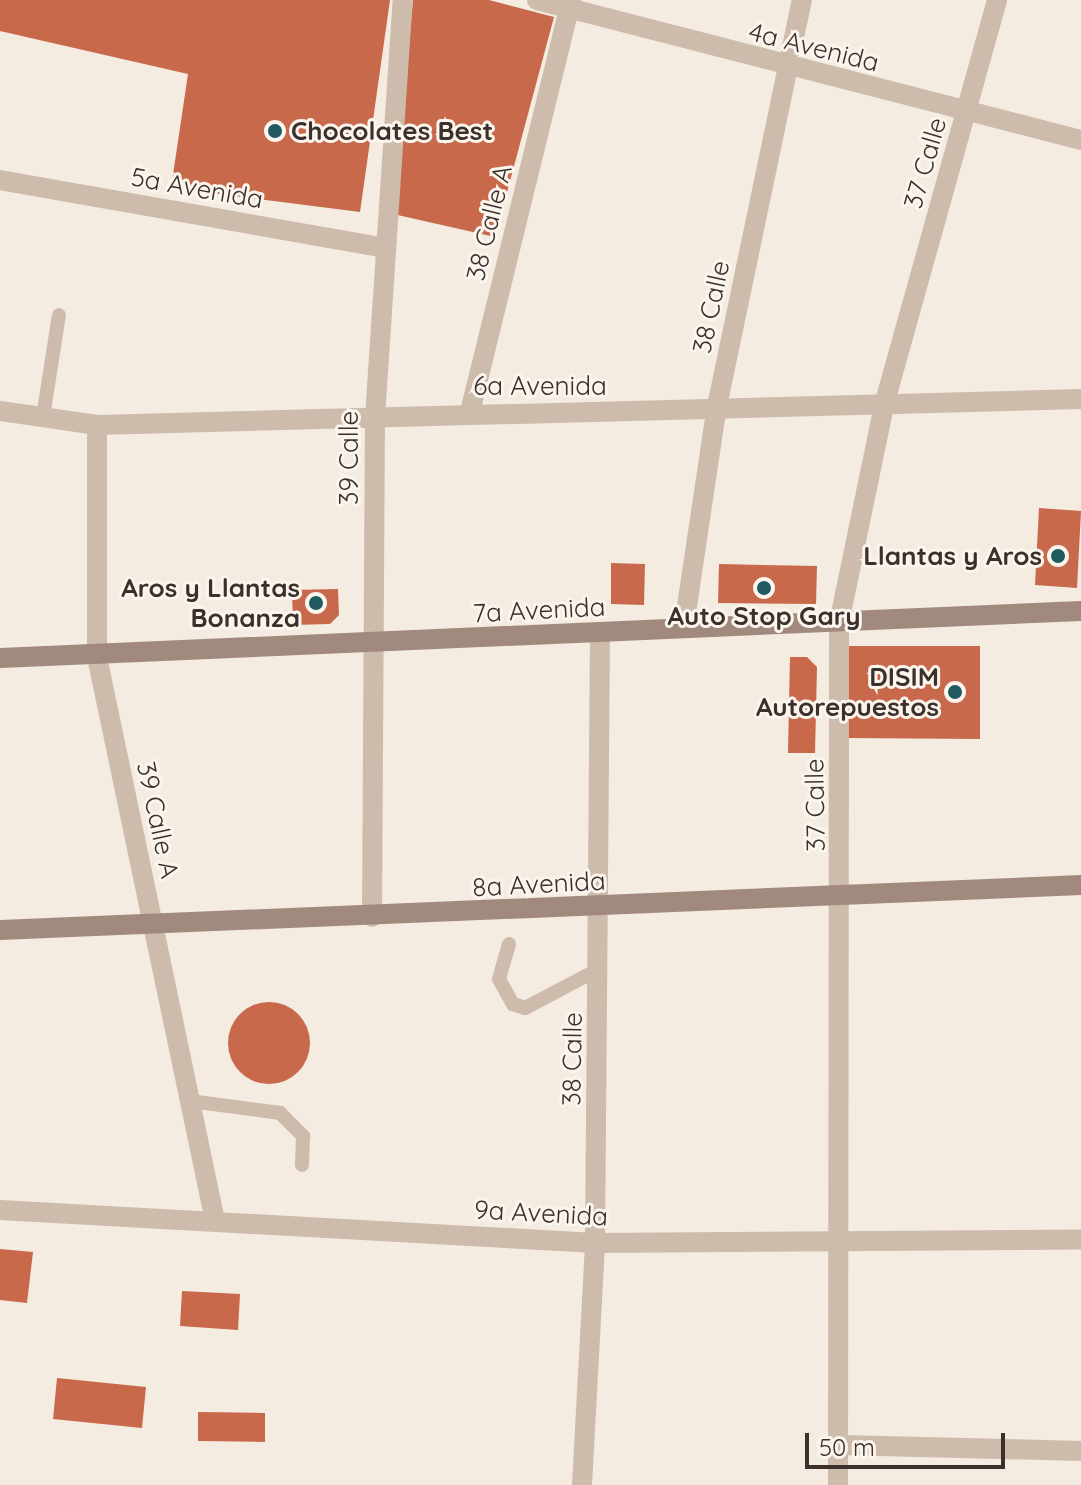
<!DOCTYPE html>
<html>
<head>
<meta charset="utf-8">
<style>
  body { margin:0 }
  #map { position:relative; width:1081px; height:1485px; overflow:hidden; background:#f4ebe1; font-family:Quicksand,sans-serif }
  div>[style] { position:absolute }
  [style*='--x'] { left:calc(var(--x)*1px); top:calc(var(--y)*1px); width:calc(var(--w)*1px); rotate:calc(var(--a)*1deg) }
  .building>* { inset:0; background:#c8694b }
  .round { border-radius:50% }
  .service>* { height:14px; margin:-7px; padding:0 7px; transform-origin:7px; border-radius:7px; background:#cdbbac }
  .minor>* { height:20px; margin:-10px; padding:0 10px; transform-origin:10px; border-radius:10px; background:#cdbbac }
  .tertiary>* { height:20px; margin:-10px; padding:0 10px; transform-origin:10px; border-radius:10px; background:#cdbbac }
  .secondary>* { height:20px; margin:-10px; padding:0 10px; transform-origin:10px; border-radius:10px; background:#a18a7d }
  .dots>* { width:22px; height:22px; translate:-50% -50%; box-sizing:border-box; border:4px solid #fbf5ee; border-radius:50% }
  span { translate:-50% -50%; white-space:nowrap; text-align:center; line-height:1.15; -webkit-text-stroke:6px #fbf5ee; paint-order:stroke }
  .street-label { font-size:26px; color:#3b302b }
  .poi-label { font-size:26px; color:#3b302b; font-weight:700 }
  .left { translate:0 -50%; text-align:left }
  .right { translate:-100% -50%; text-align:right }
  .scale { position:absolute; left:805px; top:1433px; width:200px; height:36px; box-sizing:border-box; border:4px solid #3b302b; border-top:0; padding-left:10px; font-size:24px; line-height:28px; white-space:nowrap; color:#3b302b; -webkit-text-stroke:6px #fbf5ee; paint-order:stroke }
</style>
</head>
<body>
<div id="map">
  <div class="building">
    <i style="clip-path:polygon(0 0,390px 0,360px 212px,171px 188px,188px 74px,0 31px)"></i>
    <i style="clip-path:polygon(413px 0,489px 0,554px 17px,495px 237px,393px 214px)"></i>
    <i style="clip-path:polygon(1039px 508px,1081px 511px,1077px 588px,1035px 585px)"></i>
    <i style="clip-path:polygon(611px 563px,645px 564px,644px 605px,611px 604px)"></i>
    <i style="clip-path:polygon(719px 564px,817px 566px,816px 604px,718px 603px)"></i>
    <i style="clip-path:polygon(338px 589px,339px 615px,330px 624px,293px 625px,292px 590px)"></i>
    <i style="clip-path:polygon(846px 646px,980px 646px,980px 739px,846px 738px)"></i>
    <i style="clip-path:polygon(790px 657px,807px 657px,817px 667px,815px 753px,788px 753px)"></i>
    <i class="round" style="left:228px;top:1002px;width:82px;height:82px"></i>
    <i style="clip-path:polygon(0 1249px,33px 1252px,27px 1303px,0 1300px)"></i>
    <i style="clip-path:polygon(182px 1291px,240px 1294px,238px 1330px,180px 1326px)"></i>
    <i style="clip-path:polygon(57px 1378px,146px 1387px,142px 1428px,53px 1419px)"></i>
    <i style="clip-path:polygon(198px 1412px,265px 1413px,265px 1442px,198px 1441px)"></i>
  </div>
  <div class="service">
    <i style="--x:43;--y:417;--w:103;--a:-81.1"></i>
    <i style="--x:509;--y:944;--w:36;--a:106"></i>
    <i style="--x:499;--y:979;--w:29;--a:61"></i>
    <i style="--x:513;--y:1004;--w:13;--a:18"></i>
    <i style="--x:525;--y:1008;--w:84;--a:-27.8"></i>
    <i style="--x:190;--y:1101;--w:91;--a:7.6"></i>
    <i style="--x:280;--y:1113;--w:33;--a:45"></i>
    <i style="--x:303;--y:1136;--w:29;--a:92"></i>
  </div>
  <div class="minor">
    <i style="--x:537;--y:0;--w:562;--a:14.43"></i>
    <i style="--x:0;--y:180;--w:390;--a:10"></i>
    <i style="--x:0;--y:411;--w:98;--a:8.2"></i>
    <i style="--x:97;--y:425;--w:984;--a:-1.51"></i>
    <i style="--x:470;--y:412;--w:424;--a:-76.2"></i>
    <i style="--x:97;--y:425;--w:232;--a:90"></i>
    <i style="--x:97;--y:657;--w:576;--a:78.18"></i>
    <i style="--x:684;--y:626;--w:217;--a:-81.5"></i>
    <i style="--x:716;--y:411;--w:420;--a:-78.2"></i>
    <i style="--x:372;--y:917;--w:500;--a:-89.66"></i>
    <i style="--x:375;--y:417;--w:418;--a:-86.2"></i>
    <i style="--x:0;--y:1210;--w:596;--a:3.17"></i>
    <i style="--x:595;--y:1243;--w:486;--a:-0.4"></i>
    <i style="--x:839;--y:1445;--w:242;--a:1.4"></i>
    <i style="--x:582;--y:1485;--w:242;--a:-86.9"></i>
    <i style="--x:595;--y:1243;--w:609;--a:-89.53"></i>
  </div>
  <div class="tertiary">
    <i style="--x:838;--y:1485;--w:862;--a:-89.93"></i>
    <i style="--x:839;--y:623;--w:223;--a:-78.3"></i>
    <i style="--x:884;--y:405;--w:420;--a:-74.4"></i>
  </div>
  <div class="secondary">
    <i style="--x:0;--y:658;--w:1082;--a:-2.49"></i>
    <i style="--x:0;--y:930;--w:1082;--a:-2.38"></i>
  </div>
  <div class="dots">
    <i style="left:275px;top:131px;background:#1f5a5e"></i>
    <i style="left:1058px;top:556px;background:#1f5a5e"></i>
    <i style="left:764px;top:588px;background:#1f5a5e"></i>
    <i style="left:316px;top:603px;background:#1f5a5e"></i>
    <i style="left:955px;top:692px;background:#1f5a5e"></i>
  </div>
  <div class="street-label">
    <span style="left:814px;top:47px;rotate:14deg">4a Avenida</span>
    <span style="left:925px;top:163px;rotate:-74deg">37 Calle</span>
    <span style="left:197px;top:188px;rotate:10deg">5a Avenida</span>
    <span style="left:489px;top:223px;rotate:-76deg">38 Calle A</span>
    <span style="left:711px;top:307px;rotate:-78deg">38 Calle</span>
    <span style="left:540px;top:386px">6a Avenida</span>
    <span style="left:349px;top:458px;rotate:-90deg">39 Calle</span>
    <span style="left:539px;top:610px;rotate:-3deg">7a Avenida</span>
    <span style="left:815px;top:805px;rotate:-91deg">37 Calle</span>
    <span style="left:158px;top:820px;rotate:78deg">39 Calle A</span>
    <span style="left:539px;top:884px;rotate:-3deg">8a Avenida</span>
    <span style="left:572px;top:1059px;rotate:-89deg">38 Calle</span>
    <span style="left:541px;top:1213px;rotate:3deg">9a Avenida</span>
  </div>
  <div class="poi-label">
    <span class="left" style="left:291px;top:131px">Chocolates Best</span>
    <span class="right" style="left:1042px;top:556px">Llantas y Aros</span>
    <span class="right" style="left:300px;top:603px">Aros y Llantas<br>Bonanza</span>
    <span style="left:764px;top:616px">Auto Stop Gary</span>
    <span class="right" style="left:939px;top:692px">DISIM<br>Autorepuestos</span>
  </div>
  <div class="scale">50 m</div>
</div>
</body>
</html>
